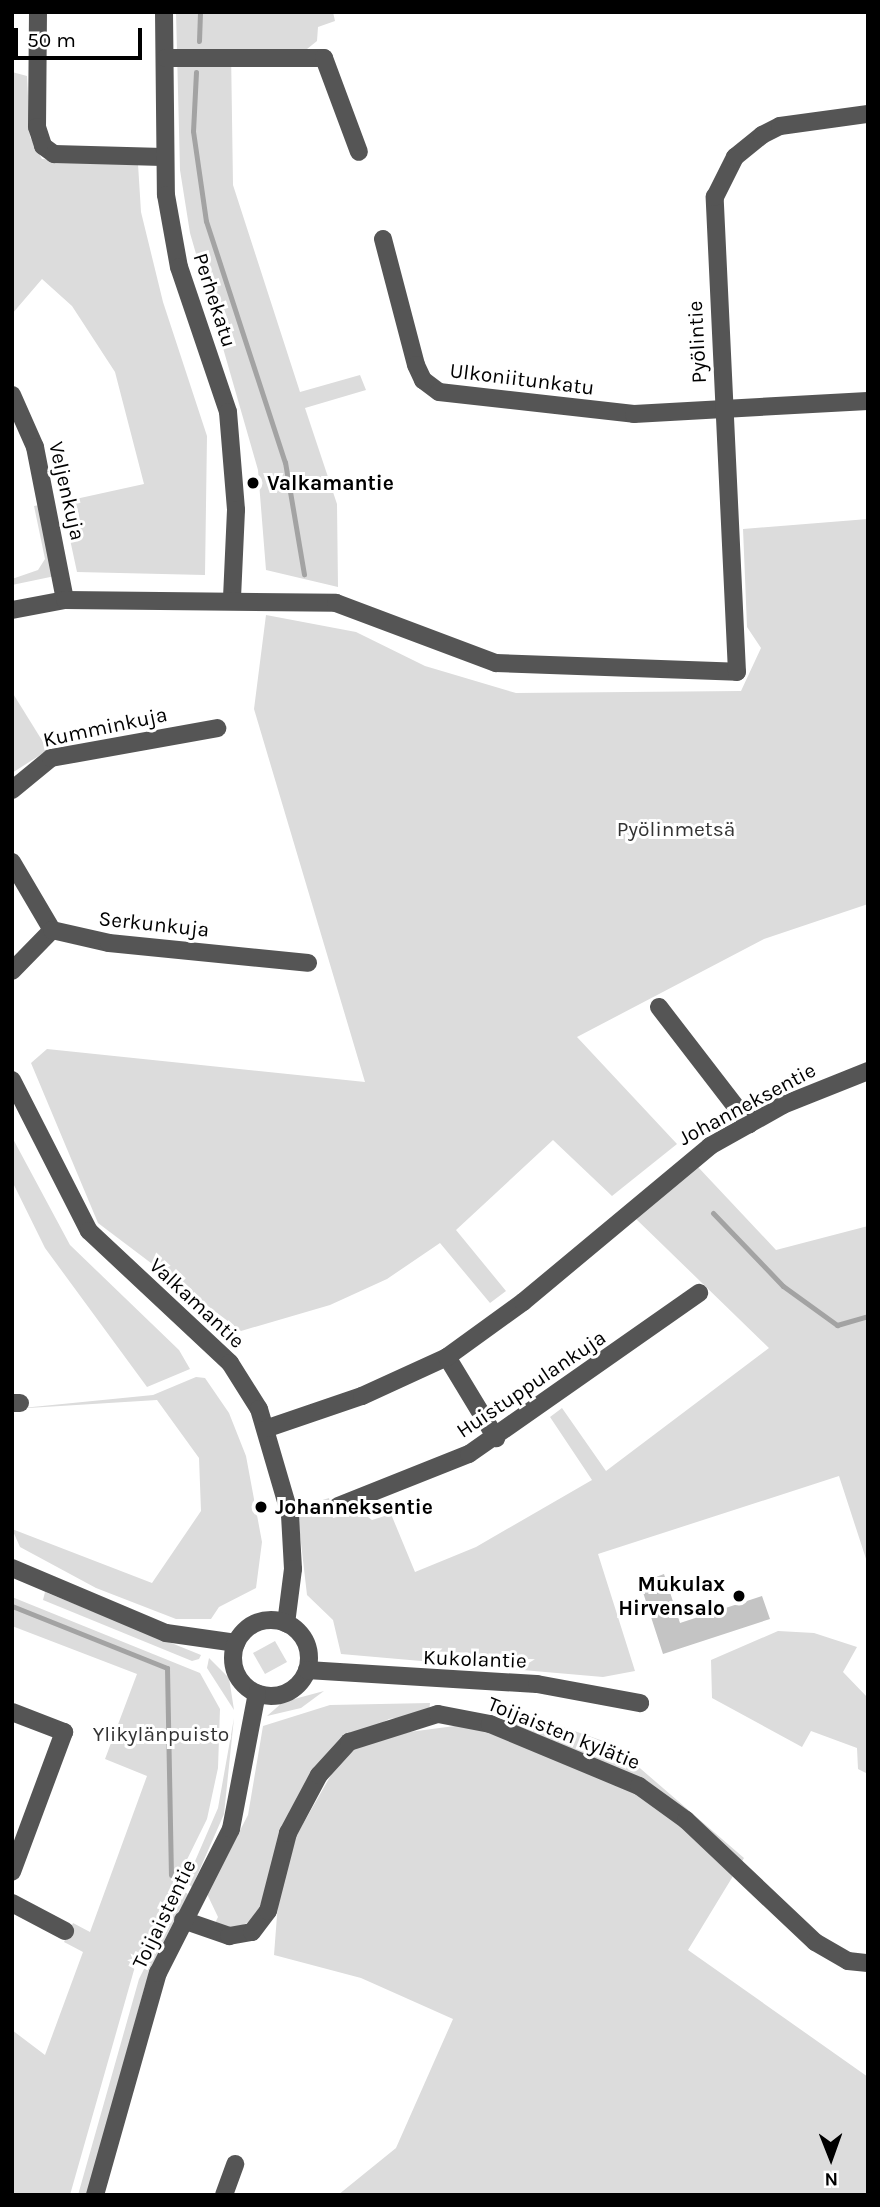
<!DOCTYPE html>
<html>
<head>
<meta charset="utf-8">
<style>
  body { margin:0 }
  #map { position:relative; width:880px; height:2207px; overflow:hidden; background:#fff; font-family:Karla,sans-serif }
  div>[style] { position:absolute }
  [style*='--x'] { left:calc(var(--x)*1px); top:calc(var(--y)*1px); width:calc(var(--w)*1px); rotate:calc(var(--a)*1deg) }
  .green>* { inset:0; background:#dcdcdc }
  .stream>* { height:5px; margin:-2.5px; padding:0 2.5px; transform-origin:2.5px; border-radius:2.5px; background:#a3a3a3 }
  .building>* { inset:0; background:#c4c4c4 }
  .minor>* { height:18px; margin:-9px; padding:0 9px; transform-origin:9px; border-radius:9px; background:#555 }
  .minor>.ring { margin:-9px; padding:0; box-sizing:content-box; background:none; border:18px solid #555; border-radius:50% }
  .dots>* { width:19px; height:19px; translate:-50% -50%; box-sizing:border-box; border:4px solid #fff; border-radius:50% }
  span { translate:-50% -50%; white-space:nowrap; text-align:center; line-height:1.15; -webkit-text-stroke:6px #fff; paint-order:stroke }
  .street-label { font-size:21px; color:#000 }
  .poi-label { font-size:21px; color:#000; font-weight:700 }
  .left { translate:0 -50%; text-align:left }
  .right { translate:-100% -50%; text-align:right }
  .park-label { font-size:21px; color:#333 }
  .frame { position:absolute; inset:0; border:14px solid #000; pointer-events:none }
  .north { position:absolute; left:796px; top:2123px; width:70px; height:70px; -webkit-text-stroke:5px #fff; paint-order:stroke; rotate:179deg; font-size:19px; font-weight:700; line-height:28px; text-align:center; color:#000 }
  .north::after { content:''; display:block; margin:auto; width:24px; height:32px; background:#000; clip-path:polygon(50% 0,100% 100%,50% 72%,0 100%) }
  .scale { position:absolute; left:14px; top:28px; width:128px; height:32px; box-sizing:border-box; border:4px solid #000; border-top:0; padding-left:9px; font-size:21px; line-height:24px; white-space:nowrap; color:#000; -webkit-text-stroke:5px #fff; paint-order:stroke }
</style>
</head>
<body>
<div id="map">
  <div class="green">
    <i style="clip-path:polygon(176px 12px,333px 12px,335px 21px,318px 27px,317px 41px,307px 49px,231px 50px,233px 185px,300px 392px,360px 375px,366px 390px,305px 408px,337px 504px,338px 587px,266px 570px,258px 470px,190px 233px,180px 170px)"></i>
    <i style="clip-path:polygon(12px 72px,27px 76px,30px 137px,42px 159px,138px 164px,141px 212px,163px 302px,207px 436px,205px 575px,77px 572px,62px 502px,144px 484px,115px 372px,72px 306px,42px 279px,12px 314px)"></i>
    <i style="clip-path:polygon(40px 505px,55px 576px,12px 585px,12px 579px,38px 570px,45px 559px,34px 506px)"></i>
    <i style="clip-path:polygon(868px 519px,868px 904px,764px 939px,577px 1037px,677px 1144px,612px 1196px,553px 1140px,456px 1230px,506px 1291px,490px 1303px,440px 1243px,387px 1279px,330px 1305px,241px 1331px,98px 1223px,31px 1063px,47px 1049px,365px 1082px,254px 709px,266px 615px,356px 632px,425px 666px,516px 693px,741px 691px,761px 648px,747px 627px,743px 529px)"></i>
    <i style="clip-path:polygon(12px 692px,48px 750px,12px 773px)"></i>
    <i style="clip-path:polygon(12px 1137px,70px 1245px,179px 1350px,190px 1369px,147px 1387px,45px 1248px,12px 1181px)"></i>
    <i style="clip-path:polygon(698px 1167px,776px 1250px,868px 1226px,868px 1565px,839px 1476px,598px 1554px,635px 1671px,603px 1677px,341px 1654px,333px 1620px,307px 1595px,297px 1508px,329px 1498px,333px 1518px,360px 1511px,372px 1520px,391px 1514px,415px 1572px,476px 1547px,592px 1480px,550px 1417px,562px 1408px,606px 1471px,769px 1348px,634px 1217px)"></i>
    <i style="clip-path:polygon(196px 1377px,205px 1378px,229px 1413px,246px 1456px,262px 1542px,256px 1588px,219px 1607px,211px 1619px,176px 1619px,96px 1588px,20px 1547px,12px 1529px,152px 1583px,201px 1511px,199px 1458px,157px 1400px,12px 1409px,153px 1395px)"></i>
    <i style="clip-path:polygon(45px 1592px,201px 1655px,199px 1659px,192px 1661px,43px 1600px)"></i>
    <i style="clip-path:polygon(12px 1597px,200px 1673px,220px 1709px,218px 1768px,207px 1819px,136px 1963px,70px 2195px,12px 2195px,12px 2030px,45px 2055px,83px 1952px,64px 1942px,73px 1923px,90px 1932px,147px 1776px,105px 1759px,137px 1674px,12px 1626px)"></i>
    <i style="clip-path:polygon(778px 1631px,814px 1633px,857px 1647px,843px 1672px,868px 1698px,868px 1774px,858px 1769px,857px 1748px,811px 1731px,802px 1747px,712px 1698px,711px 1660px)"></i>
    <i style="clip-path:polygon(275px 1641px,287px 1662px,265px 1674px,253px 1653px)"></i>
    <i style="clip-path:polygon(209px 1658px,229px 1678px,234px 1710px,207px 1668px)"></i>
    <i style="clip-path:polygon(324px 1691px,301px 1708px,267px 1716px,283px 1702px)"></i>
    <i style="clip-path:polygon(430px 1703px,429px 1713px,389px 1719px,335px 1748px,253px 1920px,237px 1928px,214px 1925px,218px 1917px,207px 1894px,248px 1815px,263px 1726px,330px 1705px)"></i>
    <i style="clip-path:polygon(531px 1716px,612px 1744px,744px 1858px,688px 1950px,868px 2077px,868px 2195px,338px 2195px,396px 2148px,453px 2019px,361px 1978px,274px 1955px,279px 1889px,295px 1838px,339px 1761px,371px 1737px)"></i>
    <i style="clip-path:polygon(234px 1718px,224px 1814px,192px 1887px,186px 1882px,218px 1808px)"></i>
    <i style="clip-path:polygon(183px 1891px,188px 1894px,145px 1986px,87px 2195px,78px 2195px,139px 1979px)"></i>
  </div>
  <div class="stream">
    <i style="--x:199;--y:41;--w:29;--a:-88"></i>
    <i style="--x:196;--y:72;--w:59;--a:92.9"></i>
    <i style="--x:193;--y:131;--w:91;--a:81.8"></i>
    <i style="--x:206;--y:221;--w:254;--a:71.9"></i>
    <i style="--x:285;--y:462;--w:114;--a:80.4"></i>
    <i style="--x:713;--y:1213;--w:101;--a:46.2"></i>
    <i style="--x:783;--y:1286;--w:67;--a:35.8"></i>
    <i style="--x:837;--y:1325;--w:32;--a:-16"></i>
    <i style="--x:12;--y:1606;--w:167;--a:21.8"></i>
    <i style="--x:167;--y:1668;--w:207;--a:88.9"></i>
  </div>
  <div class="building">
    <i style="clip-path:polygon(664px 1574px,680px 1623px,762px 1596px,770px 1619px,663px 1654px,640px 1583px)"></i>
  </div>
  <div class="minor">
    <i style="--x:38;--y:12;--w:115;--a:90.5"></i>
    <i style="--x:37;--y:127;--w:20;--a:72"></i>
    <i style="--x:43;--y:146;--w:14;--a:36"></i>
    <i style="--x:54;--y:154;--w:109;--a:1.6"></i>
    <i style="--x:164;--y:12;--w:183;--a:89.4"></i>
    <i style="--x:166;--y:195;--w:73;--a:79.8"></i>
    <i style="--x:179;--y:267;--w:153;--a:71.3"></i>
    <i style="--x:228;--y:412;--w:98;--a:85.3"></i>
    <i style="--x:236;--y:510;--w:89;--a:92.6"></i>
    <i style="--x:166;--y:58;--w:158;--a:0"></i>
    <i style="--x:324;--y:58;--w:100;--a:69.6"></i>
    <i style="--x:383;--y:239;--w:130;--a:75.3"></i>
    <i style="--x:416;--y:365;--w:17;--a:65"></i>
    <i style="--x:423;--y:380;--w:20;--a:37"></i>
    <i style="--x:439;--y:392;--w:196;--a:6.4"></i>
    <i style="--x:634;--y:414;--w:234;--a:-3.2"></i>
    <i style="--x:12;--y:395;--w:57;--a:66.1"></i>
    <i style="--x:35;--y:447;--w:156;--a:78.9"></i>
    <i style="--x:12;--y:610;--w:54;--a:-10.7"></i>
    <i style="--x:65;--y:600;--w:271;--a:0.6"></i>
    <i style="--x:336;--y:603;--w:171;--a:20.6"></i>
    <i style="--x:496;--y:663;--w:241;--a:2.1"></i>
    <i style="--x:737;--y:672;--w:476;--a:-92.7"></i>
    <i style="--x:715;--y:197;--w:45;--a:-63.4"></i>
    <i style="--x:735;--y:157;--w:35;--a:-39"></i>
    <i style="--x:762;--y:135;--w:20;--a:-27"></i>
    <i style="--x:780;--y:126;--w:89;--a:-7.8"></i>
    <i style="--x:12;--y:790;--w:50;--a:-39.4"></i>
    <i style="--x:51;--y:758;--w:169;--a:-10.2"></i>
    <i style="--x:12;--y:862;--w:79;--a:59.5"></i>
    <i style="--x:12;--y:971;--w:57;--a:-45.7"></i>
    <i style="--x:52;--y:930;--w:58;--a:12.8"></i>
    <i style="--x:109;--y:943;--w:200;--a:5.7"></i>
    <i style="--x:659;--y:1007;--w:148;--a:52.4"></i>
    <i style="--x:12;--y:1080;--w:169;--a:63"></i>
    <i style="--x:89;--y:1231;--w:193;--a:43.1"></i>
    <i style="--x:230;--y:1363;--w:54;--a:57.8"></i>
    <i style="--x:259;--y:1409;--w:110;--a:73.7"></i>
    <i style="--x:290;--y:1515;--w:54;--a:86.8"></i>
    <i style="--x:293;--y:1569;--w:55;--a:97.3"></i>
    <i style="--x:447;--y:1357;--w:95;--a:58.8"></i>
    <i style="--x:12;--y:1403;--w:8;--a:0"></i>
    <i style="--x:268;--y:1428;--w:99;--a:-18.8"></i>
    <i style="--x:362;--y:1396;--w:94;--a:-24.6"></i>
    <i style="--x:447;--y:1357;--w:94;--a:-35.9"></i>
    <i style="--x:523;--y:1302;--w:244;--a:-39.8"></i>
    <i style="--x:710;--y:1146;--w:84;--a:-29.3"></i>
    <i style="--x:783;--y:1105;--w:92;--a:-21.8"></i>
    <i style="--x:338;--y:1506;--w:141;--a:-21.7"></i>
    <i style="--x:469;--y:1454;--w:281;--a:-35"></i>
    <i style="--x:12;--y:1568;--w:167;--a:22.9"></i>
    <i style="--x:166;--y:1633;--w:71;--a:8.1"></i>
    <i class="ring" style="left:233px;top:1620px;width:58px;height:58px"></i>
    <i style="--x:307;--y:1670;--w:230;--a:3.5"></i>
    <i style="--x:537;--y:1684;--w:105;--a:10.5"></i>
    <i style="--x:12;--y:1712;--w:56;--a:21"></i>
    <i style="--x:64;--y:1732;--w:149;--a:110.4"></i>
    <i style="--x:12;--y:1903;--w:60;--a:27.8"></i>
    <i style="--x:183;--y:1920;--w:49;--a:19.2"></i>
    <i style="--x:229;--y:1936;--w:23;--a:-10"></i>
    <i style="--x:252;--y:1932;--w:26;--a:-53"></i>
    <i style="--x:268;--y:1911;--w:81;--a:-75.6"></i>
    <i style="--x:288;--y:1833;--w:66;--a:-61.9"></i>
    <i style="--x:319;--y:1775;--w:45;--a:-47.7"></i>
    <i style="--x:349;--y:1742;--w:93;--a:-17.5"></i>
    <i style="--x:438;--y:1714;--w:53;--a:10.9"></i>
    <i style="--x:490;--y:1724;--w:161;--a:22.6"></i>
    <i style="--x:639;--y:1786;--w:58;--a:35.9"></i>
    <i style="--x:686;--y:1820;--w:178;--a:43.4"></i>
    <i style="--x:815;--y:1942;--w:38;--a:30"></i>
    <i style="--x:848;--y:1961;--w:20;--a:6"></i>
    <i style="--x:95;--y:2195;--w:231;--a:-74.2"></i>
    <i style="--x:158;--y:1973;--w:161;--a:-63.1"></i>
    <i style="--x:231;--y:1829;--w:138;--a:-79.2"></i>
    <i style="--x:224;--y:2195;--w:33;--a:-70"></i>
  </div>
  <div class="dots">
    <i style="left:253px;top:483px;background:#000"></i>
    <i style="left:261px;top:1507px;background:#000"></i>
    <i style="left:739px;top:1596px;background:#000"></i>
  </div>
  <div class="street-label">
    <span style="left:215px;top:300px;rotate:72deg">Perhekatu</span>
    <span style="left:697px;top:342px;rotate:-93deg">Pyölintie</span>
    <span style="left:522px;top:379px;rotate:7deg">Ulkoniitunkatu</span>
    <span style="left:67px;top:491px;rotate:77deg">Veljenkuja</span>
    <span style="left:105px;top:727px;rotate:-12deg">Kumminkuja</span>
    <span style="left:154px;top:924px;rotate:6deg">Serkunkuja</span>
    <span style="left:747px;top:1104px;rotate:-28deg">Johanneksentie</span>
    <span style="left:197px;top:1303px;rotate:43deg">Valkamantie</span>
    <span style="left:531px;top:1384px;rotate:-34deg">Huistuppulankuja</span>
    <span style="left:475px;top:1659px;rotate:2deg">Kukolantie</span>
    <span style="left:564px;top:1733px;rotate:22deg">Toijaisten kylätie</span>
    <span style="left:164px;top:1914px;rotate:-64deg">Toijaistentie</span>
  </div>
  <div class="poi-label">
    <span class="left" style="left:267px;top:483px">Valkamantie</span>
    <span class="left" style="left:275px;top:1507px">Johanneksentie</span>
    <span class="right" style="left:725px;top:1596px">Mukulax<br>Hirvensalo</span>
  </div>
  <div class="park-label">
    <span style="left:676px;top:829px">Pyölinmetsä</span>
    <span style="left:161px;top:1734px">Ylikylänpuisto</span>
  </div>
  <div class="frame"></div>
  <div class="north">N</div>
  <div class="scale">50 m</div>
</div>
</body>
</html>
